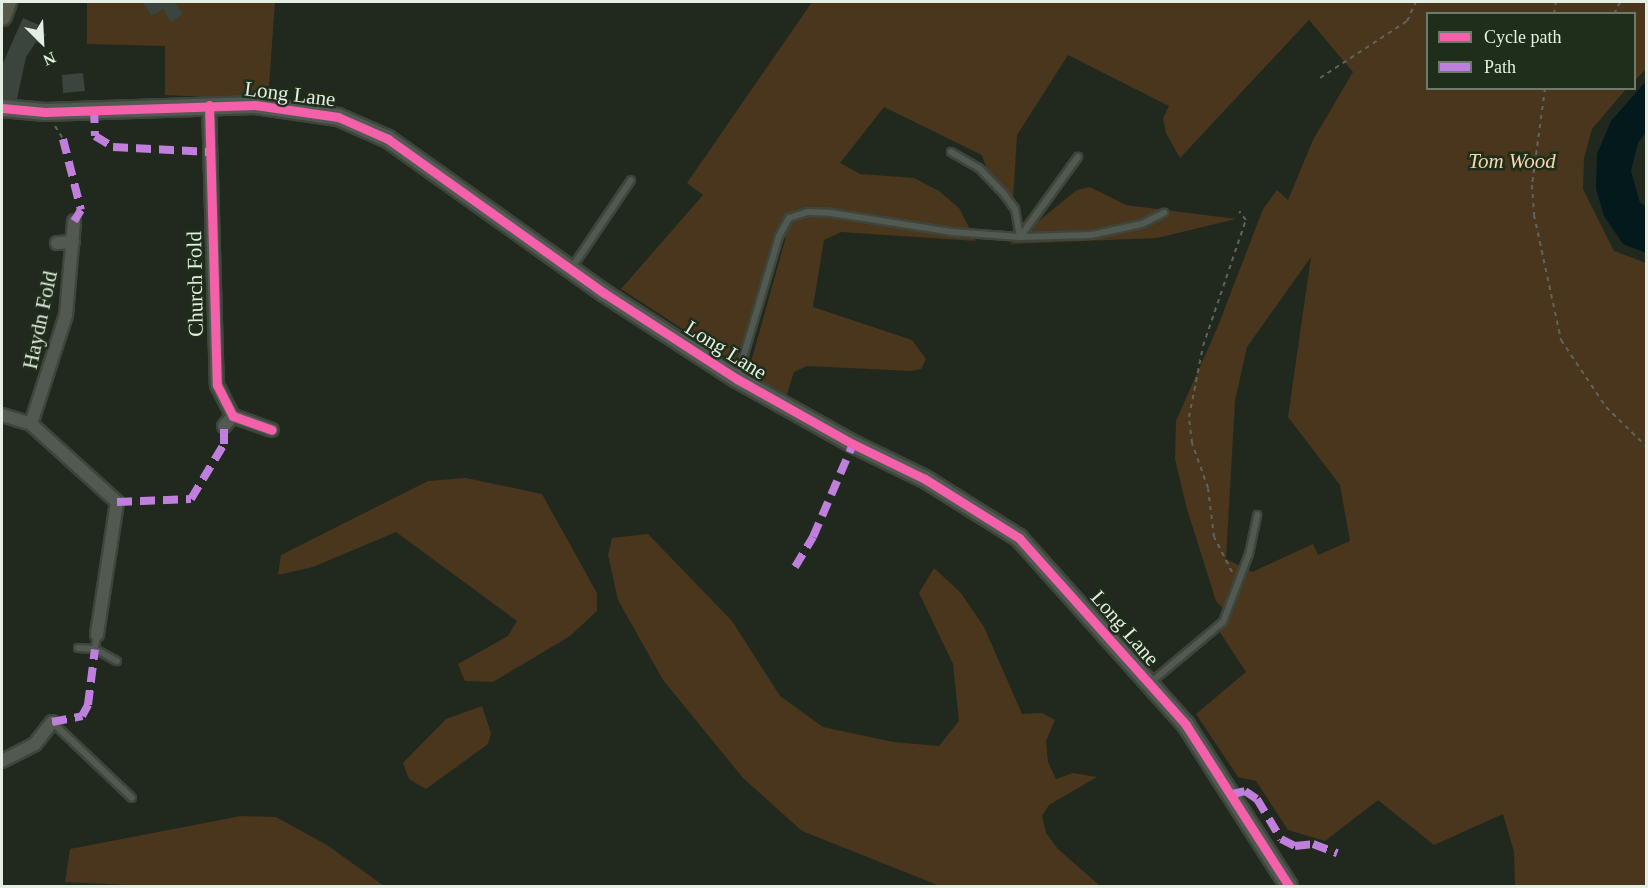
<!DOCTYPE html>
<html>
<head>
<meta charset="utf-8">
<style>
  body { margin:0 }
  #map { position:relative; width:1648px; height:888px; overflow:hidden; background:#21291f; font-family:Georgia,serif }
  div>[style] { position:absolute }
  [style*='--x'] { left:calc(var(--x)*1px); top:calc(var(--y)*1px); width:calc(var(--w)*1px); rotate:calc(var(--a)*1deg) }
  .green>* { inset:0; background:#49361c }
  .water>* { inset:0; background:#03191b }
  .building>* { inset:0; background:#3b443d }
  .path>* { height:2px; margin-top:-1px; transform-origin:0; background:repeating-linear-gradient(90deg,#5f645e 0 4.5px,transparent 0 9px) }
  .roads { filter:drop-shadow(2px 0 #3e453c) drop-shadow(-2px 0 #3e453c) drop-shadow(0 2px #3e453c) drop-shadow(0 -2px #3e453c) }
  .lane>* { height:6px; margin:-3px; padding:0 3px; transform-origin:3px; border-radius:3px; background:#525951 }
  .street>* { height:12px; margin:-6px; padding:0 6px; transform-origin:6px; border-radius:6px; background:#525951 }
  .secondary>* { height:16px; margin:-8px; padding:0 8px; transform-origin:8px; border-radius:8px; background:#525951 }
  .primary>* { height:18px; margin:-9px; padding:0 9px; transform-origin:9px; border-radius:9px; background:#565a4a }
  .quiet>* { height:8px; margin-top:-4px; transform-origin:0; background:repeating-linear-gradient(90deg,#c07fdc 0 15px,transparent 0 23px) }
  .cycleway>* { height:9px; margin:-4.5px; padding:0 4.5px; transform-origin:4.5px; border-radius:4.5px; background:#f560ab }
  span { translate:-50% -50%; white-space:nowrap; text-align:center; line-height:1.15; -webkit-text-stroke:5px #1f2d1b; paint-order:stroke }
  .street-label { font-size:21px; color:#e4eee2 }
  .park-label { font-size:21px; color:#fbd6ac; font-style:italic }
  .frame { position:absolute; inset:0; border:3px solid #e4eee2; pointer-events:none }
  .legend { position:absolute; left:1426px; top:12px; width:210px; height:78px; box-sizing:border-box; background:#1f2d1b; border:2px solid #6e7a6b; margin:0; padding:8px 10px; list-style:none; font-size:18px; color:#e4eee2 }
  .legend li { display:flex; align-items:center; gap:12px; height:30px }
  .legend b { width:30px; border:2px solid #6e7a6b }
  .north { position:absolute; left:12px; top:12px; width:60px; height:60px; -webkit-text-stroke:4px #1f2d1b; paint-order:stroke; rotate:156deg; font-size:16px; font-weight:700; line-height:24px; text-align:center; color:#e4eee2 }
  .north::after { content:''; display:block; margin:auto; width:21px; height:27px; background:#e4eee2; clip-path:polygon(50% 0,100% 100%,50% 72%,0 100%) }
</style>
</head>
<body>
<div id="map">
  <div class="green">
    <i style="clip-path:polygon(87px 2px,275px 2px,268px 100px,165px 95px,165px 46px,87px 44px)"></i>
    <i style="clip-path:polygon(evenodd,812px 2px,1646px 2px,1646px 69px,1635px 80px,1634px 14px,1428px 14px,1428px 88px,1626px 89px,1592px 129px,1584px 158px,1583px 189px,1614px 251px,1646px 263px,1646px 886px,1515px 886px,1514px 852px,1503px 814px,1434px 845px,1378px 800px,1325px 841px,1288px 830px,1256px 781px,1238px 777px,1196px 714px,1246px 672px,1216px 626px,1227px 613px,1216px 601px,1187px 509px,1175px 459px,1176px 421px,1218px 326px,1263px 209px,1277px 190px,1288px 200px,1313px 140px,1353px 72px,1309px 20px,1180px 158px,1166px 133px,1163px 118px,1169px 106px,1068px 55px,1017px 135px,1013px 200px,989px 176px,982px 155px,884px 107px,840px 163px,860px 174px,914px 178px,939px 191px,959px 208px,976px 241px,841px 232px,824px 240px,813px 307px,912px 340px,926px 359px,921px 369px,911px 371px,807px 366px,794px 372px,787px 394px,773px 391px,754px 378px,749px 369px,786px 237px,781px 238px,735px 363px,621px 289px,703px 195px,687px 183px,812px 2px,1311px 257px,1288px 417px,1340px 485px,1350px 541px,1318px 555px,1313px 544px,1252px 572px,1226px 559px,1235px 401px,1247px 347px,1311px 257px)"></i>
    <i style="clip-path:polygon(1090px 187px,1126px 205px,1236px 219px,1157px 238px,1010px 244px,1077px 190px)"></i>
    <i style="clip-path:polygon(466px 478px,542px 494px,597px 593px,597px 611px,570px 636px,493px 682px,465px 681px,458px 664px,508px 636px,517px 621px,396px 532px,313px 567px,278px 575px,281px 555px,428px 481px)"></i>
    <i style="clip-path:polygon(648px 534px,732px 621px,780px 696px,823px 727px,893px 742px,939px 746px,959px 721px,953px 664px,919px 593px,934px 568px,961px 593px,984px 627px,1022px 714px,1042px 713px,1055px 720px,1046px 741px,1048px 762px,1056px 779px,1073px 773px,1097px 777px,1049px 805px,1042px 816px,1046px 833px,1058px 849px,1100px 886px,940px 886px,802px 831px,743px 778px,663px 680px,618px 600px,608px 555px,612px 538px)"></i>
    <i style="clip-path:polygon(482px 706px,491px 733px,488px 744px,426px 789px,409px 779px,403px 763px,446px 719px)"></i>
    <i style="clip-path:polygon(241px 816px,276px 817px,327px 845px,384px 886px,147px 886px,65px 882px,70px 849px)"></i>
  </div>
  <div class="water">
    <i style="clip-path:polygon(1646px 81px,1646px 132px,1638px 143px,1631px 171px,1640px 203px,1646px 206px,1646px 253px,1623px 244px,1604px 216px,1596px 189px,1597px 154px,1611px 121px)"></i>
  </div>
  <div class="building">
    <i style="clip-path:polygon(142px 2px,175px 2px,183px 14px,171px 22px,163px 9px,152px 16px)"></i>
    <i style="clip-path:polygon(23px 18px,39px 25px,37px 30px,46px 34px,41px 44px,36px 42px,26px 57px,17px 99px,2px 98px,3px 63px)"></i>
    <i style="clip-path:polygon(83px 73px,85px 91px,63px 93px,62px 75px)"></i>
  </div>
  <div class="path">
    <i style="--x:1554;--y:14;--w:12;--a:-81"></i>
    <i style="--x:1614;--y:14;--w:13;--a:-63"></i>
    <i style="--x:1320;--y:78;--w:104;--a:-33.2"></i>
    <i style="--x:1407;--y:21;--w:21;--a:-65"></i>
    <i style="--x:1545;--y:88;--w:98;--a:97.6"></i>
    <i style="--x:1532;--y:185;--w:30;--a:86"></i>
    <i style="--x:1534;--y:215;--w:128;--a:77.8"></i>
    <i style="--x:1561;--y:340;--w:81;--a:56.1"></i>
    <i style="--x:1606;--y:407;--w:56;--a:44.3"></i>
    <i style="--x:55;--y:126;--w:15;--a:58"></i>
    <i style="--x:1232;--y:572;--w:39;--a:-117"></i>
    <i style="--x:1214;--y:537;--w:49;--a:-97"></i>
    <i style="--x:1208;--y:488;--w:48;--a:-109.6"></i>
    <i style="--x:1192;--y:443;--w:26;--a:-97"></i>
    <i style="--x:1189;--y:417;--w:72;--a:-78.8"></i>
    <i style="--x:1203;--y:346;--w:133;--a:-71.2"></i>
    <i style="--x:1246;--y:220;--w:11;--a:-128"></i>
  </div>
  <div class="roads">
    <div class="lane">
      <i style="--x:951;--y:152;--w:32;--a:30"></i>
      <i style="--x:979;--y:168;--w:36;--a:46"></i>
      <i style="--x:1004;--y:194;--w:19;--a:54"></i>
      <i style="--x:1015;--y:209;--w:28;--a:80"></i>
      <i style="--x:1020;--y:237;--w:71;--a:-1.6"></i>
      <i style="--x:1091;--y:235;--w:52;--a:-12.2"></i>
      <i style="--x:1142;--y:224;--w:25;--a:-27"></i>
      <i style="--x:571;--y:269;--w:107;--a:-56"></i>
      <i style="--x:737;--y:378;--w:148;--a:-73.5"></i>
      <i style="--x:779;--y:236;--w:21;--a:-61"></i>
      <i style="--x:789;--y:218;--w:20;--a:-18"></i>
      <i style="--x:808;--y:212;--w:23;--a:2"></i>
      <i style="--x:831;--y:213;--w:122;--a:8.9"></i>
      <i style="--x:952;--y:232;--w:68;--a:4.2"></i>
      <i style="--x:1020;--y:237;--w:99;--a:-54.1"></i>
      <i style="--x:97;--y:634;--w:15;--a:98"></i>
      <i style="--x:95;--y:649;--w:25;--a:29"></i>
      <i style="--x:78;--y:648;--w:17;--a:3"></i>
      <i style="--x:1150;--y:683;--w:95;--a:-39.9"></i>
      <i style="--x:1223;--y:622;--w:73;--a:-69.1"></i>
      <i style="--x:1249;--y:554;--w:40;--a:-78"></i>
      <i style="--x:52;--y:722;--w:110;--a:43.5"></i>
    </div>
    <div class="street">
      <i style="--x:209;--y:105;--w:280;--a:88.4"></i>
      <i style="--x:217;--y:385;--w:35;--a:63"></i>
      <i style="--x:233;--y:416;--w:41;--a:19.7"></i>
      <i style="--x:57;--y:243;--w:16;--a:-4"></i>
      <i style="--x:2;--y:415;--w:30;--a:17"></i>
      <i style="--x:31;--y:424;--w:116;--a:42.2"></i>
      <i style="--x:117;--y:502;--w:134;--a:98.6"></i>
      <i style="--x:31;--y:424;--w:114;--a:-72.2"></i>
      <i style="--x:66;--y:315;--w:94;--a:-85.1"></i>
      <i style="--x:224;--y:426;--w:13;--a:-48"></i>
      <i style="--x:2;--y:761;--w:37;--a:-27"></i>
      <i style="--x:35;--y:744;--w:28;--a:-52"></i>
    </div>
    <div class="secondary">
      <i style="--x:2;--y:108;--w:43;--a:5.3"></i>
      <i style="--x:45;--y:112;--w:210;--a:-1.9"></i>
      <i style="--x:255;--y:105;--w:84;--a:8.2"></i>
      <i style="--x:338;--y:117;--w:55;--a:23.7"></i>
      <i style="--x:388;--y:139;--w:265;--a:35.5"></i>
      <i style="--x:604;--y:293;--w:158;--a:32.9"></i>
      <i style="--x:737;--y:379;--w:133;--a:29.3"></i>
      <i style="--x:853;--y:444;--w:80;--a:25.9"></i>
      <i style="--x:925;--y:479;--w:111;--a:32.1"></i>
      <i style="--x:1019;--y:538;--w:251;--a:48.2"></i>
      <i style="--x:1186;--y:725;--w:191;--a:57.4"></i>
    </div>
    <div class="primary">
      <i style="--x:2;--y:16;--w:15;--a:-70"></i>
    </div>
  </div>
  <div class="quiet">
    <i style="--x:94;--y:108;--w:28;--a:88"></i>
    <i style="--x:95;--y:136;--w:21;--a:31"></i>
    <i style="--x:113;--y:147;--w:97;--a:3"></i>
    <i style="--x:63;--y:139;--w:73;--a:75.8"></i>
    <i style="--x:81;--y:210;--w:13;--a:122"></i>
    <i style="--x:117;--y:502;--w:74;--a:-2.3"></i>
    <i style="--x:191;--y:499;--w:64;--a:-59"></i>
    <i style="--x:224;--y:444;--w:18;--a:-90"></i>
    <i style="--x:795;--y:567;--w:35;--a:-59"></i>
    <i style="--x:813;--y:537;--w:101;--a:-66.7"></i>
    <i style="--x:52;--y:722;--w:31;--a:-11"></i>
    <i style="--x:82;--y:716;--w:13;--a:-61"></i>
    <i style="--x:88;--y:705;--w:56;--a:-82.9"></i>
    <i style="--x:1233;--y:794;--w:12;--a:-14"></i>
    <i style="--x:1245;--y:791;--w:14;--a:34"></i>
    <i style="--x:1257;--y:799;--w:47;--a:59"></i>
    <i style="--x:1281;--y:839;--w:16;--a:27"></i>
    <i style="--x:1295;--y:846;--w:18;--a:-6"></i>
    <i style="--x:1313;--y:844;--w:26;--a:21"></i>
  </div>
  <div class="cycleway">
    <i style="--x:209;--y:105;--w:280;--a:88.4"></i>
    <i style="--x:217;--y:385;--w:35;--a:63"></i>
    <i style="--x:233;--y:416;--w:41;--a:19.7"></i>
    <i style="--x:2;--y:108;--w:43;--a:5.3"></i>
    <i style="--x:45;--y:112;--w:210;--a:-1.9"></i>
    <i style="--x:255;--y:105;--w:84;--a:8.2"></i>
    <i style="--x:338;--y:117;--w:55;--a:23.7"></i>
    <i style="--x:388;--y:139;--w:265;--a:35.5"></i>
    <i style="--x:604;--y:293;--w:158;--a:32.9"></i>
    <i style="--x:737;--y:379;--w:133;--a:29.3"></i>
    <i style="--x:853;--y:444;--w:80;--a:25.9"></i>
    <i style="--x:925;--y:479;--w:111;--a:32.1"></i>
    <i style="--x:1019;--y:538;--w:251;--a:48.2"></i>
    <i style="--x:1186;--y:725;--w:191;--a:57.4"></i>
  </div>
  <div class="street-label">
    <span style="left:290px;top:94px;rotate:7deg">Long Lane</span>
    <span style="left:195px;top:284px;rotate:-91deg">Church Fold</span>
    <span style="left:40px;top:320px;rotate:-78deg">Haydn Fold</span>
    <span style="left:726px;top:350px;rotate:32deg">Long Lane</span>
    <span style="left:1125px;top:628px;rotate:49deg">Long Lane</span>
  </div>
  <div class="park-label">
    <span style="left:1512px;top:161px">Tom Wood</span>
  </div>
  <div class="frame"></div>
  <ul class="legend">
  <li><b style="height:8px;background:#f560ab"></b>Cycle path</li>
  <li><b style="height:8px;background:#c07fdc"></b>Path</li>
  </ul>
  <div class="north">N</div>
</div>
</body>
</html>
